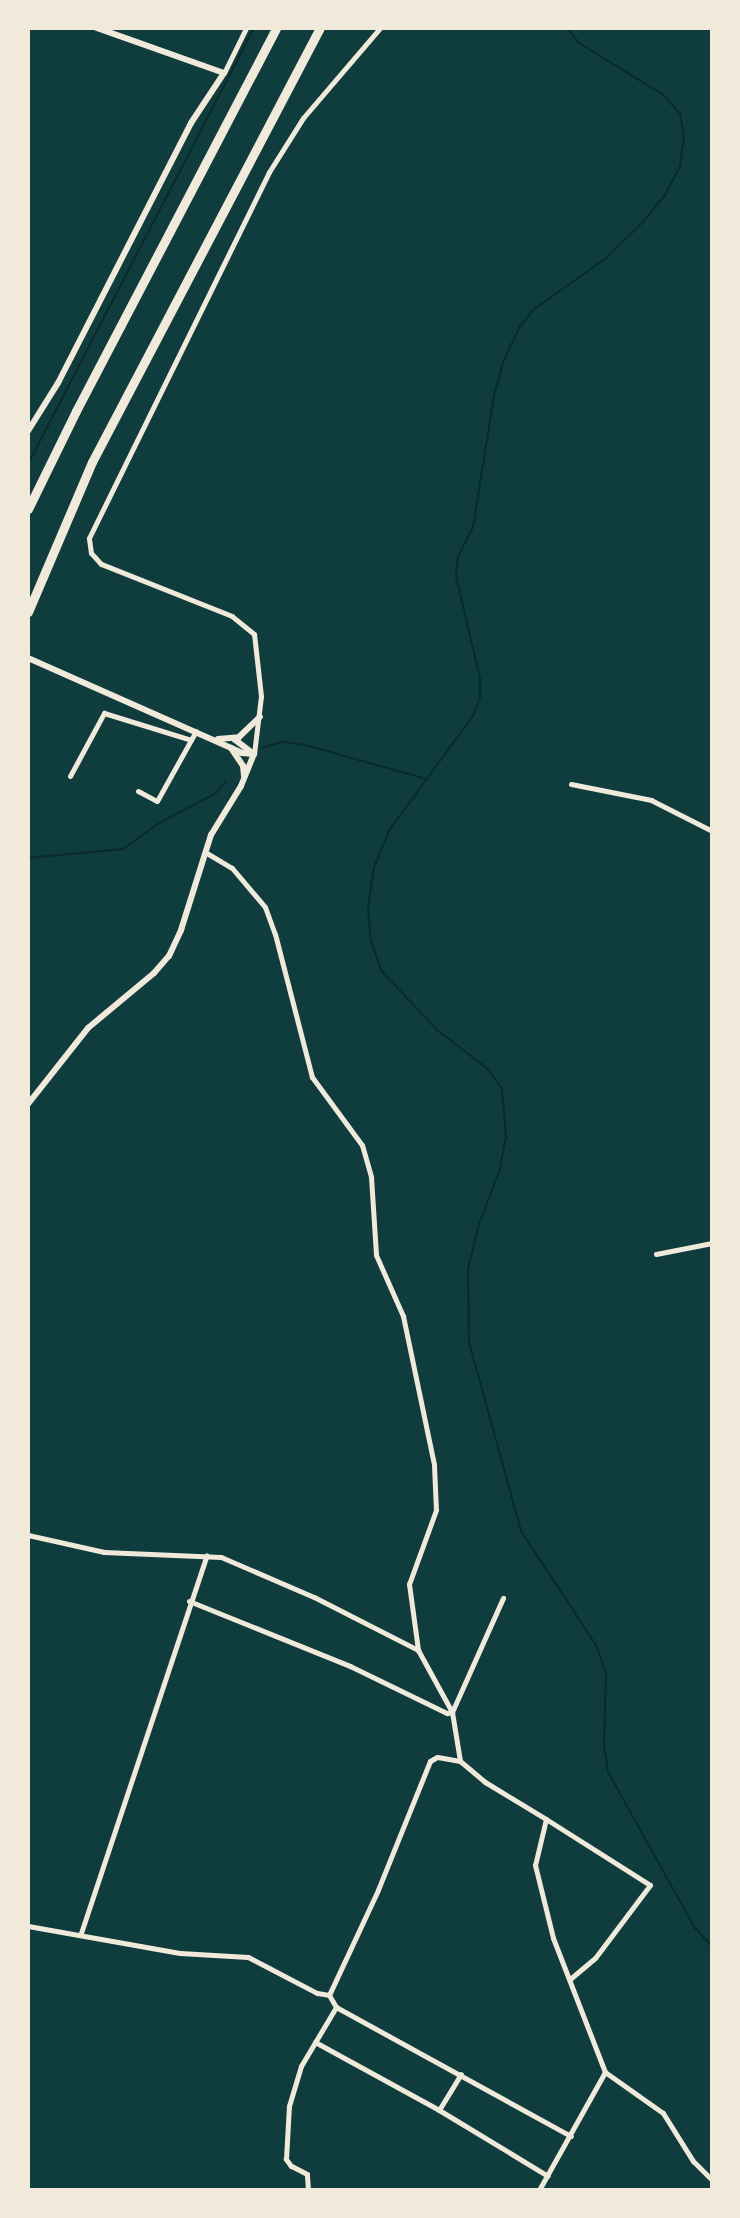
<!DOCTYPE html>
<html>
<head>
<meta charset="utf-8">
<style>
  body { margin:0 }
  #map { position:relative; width:740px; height:2218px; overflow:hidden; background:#0f3d3e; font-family:"PT Sans",sans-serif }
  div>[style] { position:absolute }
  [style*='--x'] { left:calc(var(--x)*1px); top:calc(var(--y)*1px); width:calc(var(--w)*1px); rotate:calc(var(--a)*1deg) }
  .stream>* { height:2px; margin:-1px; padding:0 1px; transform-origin:1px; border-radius:1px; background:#0a2a2b }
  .minor>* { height:5px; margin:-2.5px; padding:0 2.5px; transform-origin:2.5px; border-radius:2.5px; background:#f1e9da }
  .tertiary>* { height:6px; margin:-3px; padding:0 3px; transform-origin:3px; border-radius:3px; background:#f1e9da }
  .motorway>* { height:9px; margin:-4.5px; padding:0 4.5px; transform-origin:4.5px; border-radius:4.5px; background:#f1e9da }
  span { translate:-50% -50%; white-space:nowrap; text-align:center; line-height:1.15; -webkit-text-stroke:4.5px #f1e9da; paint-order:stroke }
  .frame { position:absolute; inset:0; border:30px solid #f1e9da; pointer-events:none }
</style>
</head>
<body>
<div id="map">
  <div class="stream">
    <i style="--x:567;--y:28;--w:19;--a:51"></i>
    <i style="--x:579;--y:43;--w:97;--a:31.6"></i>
    <i style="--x:662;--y:94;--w:26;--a:47"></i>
    <i style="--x:680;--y:113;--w:24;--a:81"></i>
    <i style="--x:684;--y:137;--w:29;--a:98"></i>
    <i style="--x:680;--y:166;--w:33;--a:117"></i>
    <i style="--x:665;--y:195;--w:36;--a:129"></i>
    <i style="--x:642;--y:223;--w:52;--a:135.8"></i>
    <i style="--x:605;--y:259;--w:87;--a:144.8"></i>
    <i style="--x:534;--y:309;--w:22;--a:129"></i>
    <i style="--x:520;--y:326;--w:38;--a:115"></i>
    <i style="--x:504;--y:360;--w:37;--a:106"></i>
    <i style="--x:494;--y:396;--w:133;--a:99.1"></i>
    <i style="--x:473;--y:527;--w:34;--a:117"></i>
    <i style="--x:458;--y:557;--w:19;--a:96"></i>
    <i style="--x:456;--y:576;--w:105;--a:76.8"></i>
    <i style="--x:480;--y:678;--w:20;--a:90"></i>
    <i style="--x:480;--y:698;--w:19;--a:111"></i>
    <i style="--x:473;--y:716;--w:140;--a:126.3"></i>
    <i style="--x:390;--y:829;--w:41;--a:112.8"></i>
    <i style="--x:374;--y:867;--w:41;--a:98.3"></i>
    <i style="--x:368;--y:908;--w:33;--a:85"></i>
    <i style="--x:371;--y:941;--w:31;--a:71"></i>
    <i style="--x:381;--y:970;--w:82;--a:47"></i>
    <i style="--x:437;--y:1030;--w:64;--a:37.4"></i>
    <i style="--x:488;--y:1069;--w:24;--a:55"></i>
    <i style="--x:502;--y:1089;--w:48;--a:85.2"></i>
    <i style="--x:506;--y:1137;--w:36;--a:101"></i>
    <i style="--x:499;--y:1172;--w:56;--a:111"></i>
    <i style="--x:479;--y:1224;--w:46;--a:103.7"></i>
    <i style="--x:468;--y:1269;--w:73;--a:89.2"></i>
    <i style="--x:469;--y:1342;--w:196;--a:74.6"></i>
    <i style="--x:521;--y:1531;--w:136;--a:56.7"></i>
    <i style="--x:596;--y:1645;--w:30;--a:70"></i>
    <i style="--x:606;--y:1673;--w:73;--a:91.6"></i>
    <i style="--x:604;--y:1746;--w:26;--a:81"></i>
    <i style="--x:608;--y:1772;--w:179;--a:60.9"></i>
    <i style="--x:695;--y:1928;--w:25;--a:47"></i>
    <i style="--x:28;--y:464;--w:491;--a:-62.6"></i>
    <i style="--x:262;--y:748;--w:21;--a:-17"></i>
    <i style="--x:282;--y:742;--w:23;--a:7"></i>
    <i style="--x:305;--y:745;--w:127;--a:15.6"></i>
    <i style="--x:28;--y:858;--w:95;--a:-5.4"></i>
    <i style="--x:123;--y:849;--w:47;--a:-35.4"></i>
    <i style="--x:161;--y:822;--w:62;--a:-27.8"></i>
    <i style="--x:216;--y:793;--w:16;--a:-50"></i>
  </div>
  <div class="minor">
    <i style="--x:224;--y:73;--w:50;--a:-63.9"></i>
    <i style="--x:254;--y:754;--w:58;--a:-83.1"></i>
    <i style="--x:261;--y:696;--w:62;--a:-96.4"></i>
    <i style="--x:254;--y:634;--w:28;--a:-141"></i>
    <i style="--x:232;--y:616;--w:141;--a:-158.3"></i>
    <i style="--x:101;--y:564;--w:15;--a:-132"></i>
    <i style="--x:91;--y:553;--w:15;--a:-98"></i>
    <i style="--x:89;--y:538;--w:408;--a:-63.8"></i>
    <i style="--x:269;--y:172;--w:64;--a:-57.8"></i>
    <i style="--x:303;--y:118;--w:118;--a:-49.5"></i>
    <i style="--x:70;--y:776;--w:72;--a:-61.6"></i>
    <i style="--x:104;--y:713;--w:91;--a:17.2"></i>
    <i style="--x:571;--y:784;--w:82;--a:11.3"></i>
    <i style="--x:651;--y:800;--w:68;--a:26.9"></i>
    <i style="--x:138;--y:791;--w:21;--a:28"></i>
    <i style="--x:157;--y:801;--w:80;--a:-60.9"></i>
    <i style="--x:205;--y:852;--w:31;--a:31"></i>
    <i style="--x:232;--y:868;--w:51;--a:49.8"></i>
    <i style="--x:265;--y:907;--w:29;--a:70"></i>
    <i style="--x:275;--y:934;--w:148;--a:75.5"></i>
    <i style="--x:312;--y:1077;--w:84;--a:53.7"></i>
    <i style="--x:362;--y:1145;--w:33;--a:74"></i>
    <i style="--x:371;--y:1177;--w:78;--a:86.3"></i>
    <i style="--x:376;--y:1255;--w:67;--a:66.1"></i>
    <i style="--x:403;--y:1316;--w:152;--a:78.2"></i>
    <i style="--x:434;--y:1465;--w:45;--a:87.5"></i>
    <i style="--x:436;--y:1510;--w:79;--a:110"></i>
    <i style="--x:409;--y:1584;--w:67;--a:82.2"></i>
    <i style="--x:418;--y:1650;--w:71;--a:61.3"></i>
    <i style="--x:452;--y:1712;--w:50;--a:80.7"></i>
    <i style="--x:460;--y:1761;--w:33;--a:40"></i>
    <i style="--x:485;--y:1782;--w:71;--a:31.2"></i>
    <i style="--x:546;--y:1819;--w:47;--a:103.4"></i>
    <i style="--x:535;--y:1865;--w:75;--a:76.1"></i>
    <i style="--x:553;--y:1938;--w:144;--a:68.8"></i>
    <i style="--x:605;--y:2072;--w:135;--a:119.2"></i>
    <i style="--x:656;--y:1254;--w:57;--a:-11.1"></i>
    <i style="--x:28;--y:1535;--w:78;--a:12.6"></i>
    <i style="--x:104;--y:1552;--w:117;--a:2.4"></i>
    <i style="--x:221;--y:1557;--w:101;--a:23.3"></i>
    <i style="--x:314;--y:1597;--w:117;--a:27"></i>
    <i style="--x:189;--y:1601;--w:174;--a:22"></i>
    <i style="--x:350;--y:1666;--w:108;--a:25.9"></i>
    <i style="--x:447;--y:1713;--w:5;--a:-11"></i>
    <i style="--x:452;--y:1712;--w:125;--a:-65.9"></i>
    <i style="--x:460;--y:1761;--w:23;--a:-170"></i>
    <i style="--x:437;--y:1757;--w:8;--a:150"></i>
    <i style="--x:430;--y:1761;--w:139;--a:112"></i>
    <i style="--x:378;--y:1890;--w:116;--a:115"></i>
    <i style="--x:329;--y:1995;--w:14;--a:60"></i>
    <i style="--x:336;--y:2007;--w:268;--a:28.8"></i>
    <i style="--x:546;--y:1819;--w:123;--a:32.4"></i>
    <i style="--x:650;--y:1885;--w:91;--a:127"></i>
    <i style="--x:595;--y:1958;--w:33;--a:140"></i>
    <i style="--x:28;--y:1926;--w:154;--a:10.1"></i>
    <i style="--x:180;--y:1953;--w:68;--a:3.4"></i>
    <i style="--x:248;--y:1957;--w:78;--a:27.6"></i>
    <i style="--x:317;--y:1993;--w:12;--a:9"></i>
    <i style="--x:81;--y:1933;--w:398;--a:-71.6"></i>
    <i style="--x:315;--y:2042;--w:141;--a:28.7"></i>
    <i style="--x:439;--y:2110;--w:127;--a:31.2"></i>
    <i style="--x:605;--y:2072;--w:71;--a:35.3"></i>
    <i style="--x:663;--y:2113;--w:57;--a:58"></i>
    <i style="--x:693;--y:2161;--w:27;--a:45"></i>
    <i style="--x:439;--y:2110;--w:42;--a:-58.6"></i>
    <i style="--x:308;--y:2190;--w:16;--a:-94"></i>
    <i style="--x:307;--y:2174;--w:18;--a:-153"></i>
    <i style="--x:291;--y:2166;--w:9;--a:-126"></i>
    <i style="--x:286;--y:2159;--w:53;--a:-86.8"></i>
    <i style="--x:289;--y:2106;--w:42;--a:-73.3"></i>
    <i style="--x:301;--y:2066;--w:69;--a:-59.3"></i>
  </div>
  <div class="tertiary">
    <i style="--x:28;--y:431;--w:57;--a:-58"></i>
    <i style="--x:58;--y:383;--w:292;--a:-62.9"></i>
    <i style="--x:191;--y:123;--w:60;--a:-56.6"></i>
    <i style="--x:224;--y:73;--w:135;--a:-160.5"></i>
    <i style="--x:28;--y:658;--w:234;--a:23.9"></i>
    <i style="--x:242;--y:753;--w:12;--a:5"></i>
    <i style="--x:218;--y:739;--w:21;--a:-5"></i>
    <i style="--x:239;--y:737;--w:29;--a:-44"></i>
    <i style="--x:234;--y:739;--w:25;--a:37"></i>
    <i style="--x:231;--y:748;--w:22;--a:56"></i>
    <i style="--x:243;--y:766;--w:10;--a:84"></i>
    <i style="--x:28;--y:1104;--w:97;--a:-51.7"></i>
    <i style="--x:88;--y:1028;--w:86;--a:-39.8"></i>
    <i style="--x:154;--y:973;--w:23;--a:-49"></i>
    <i style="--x:169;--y:956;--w:29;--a:-65"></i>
    <i style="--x:181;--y:930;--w:100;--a:-72.5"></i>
    <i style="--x:211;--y:835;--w:57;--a:-58.5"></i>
    <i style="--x:241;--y:786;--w:35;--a:-68"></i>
  </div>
  <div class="motorway">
    <i style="--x:28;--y:509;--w:109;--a:-63.9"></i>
    <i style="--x:76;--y:411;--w:432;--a:-62.4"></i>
    <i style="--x:28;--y:612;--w:163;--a:-66.9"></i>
    <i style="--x:92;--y:462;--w:490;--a:-62.3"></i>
  </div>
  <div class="frame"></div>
</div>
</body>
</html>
